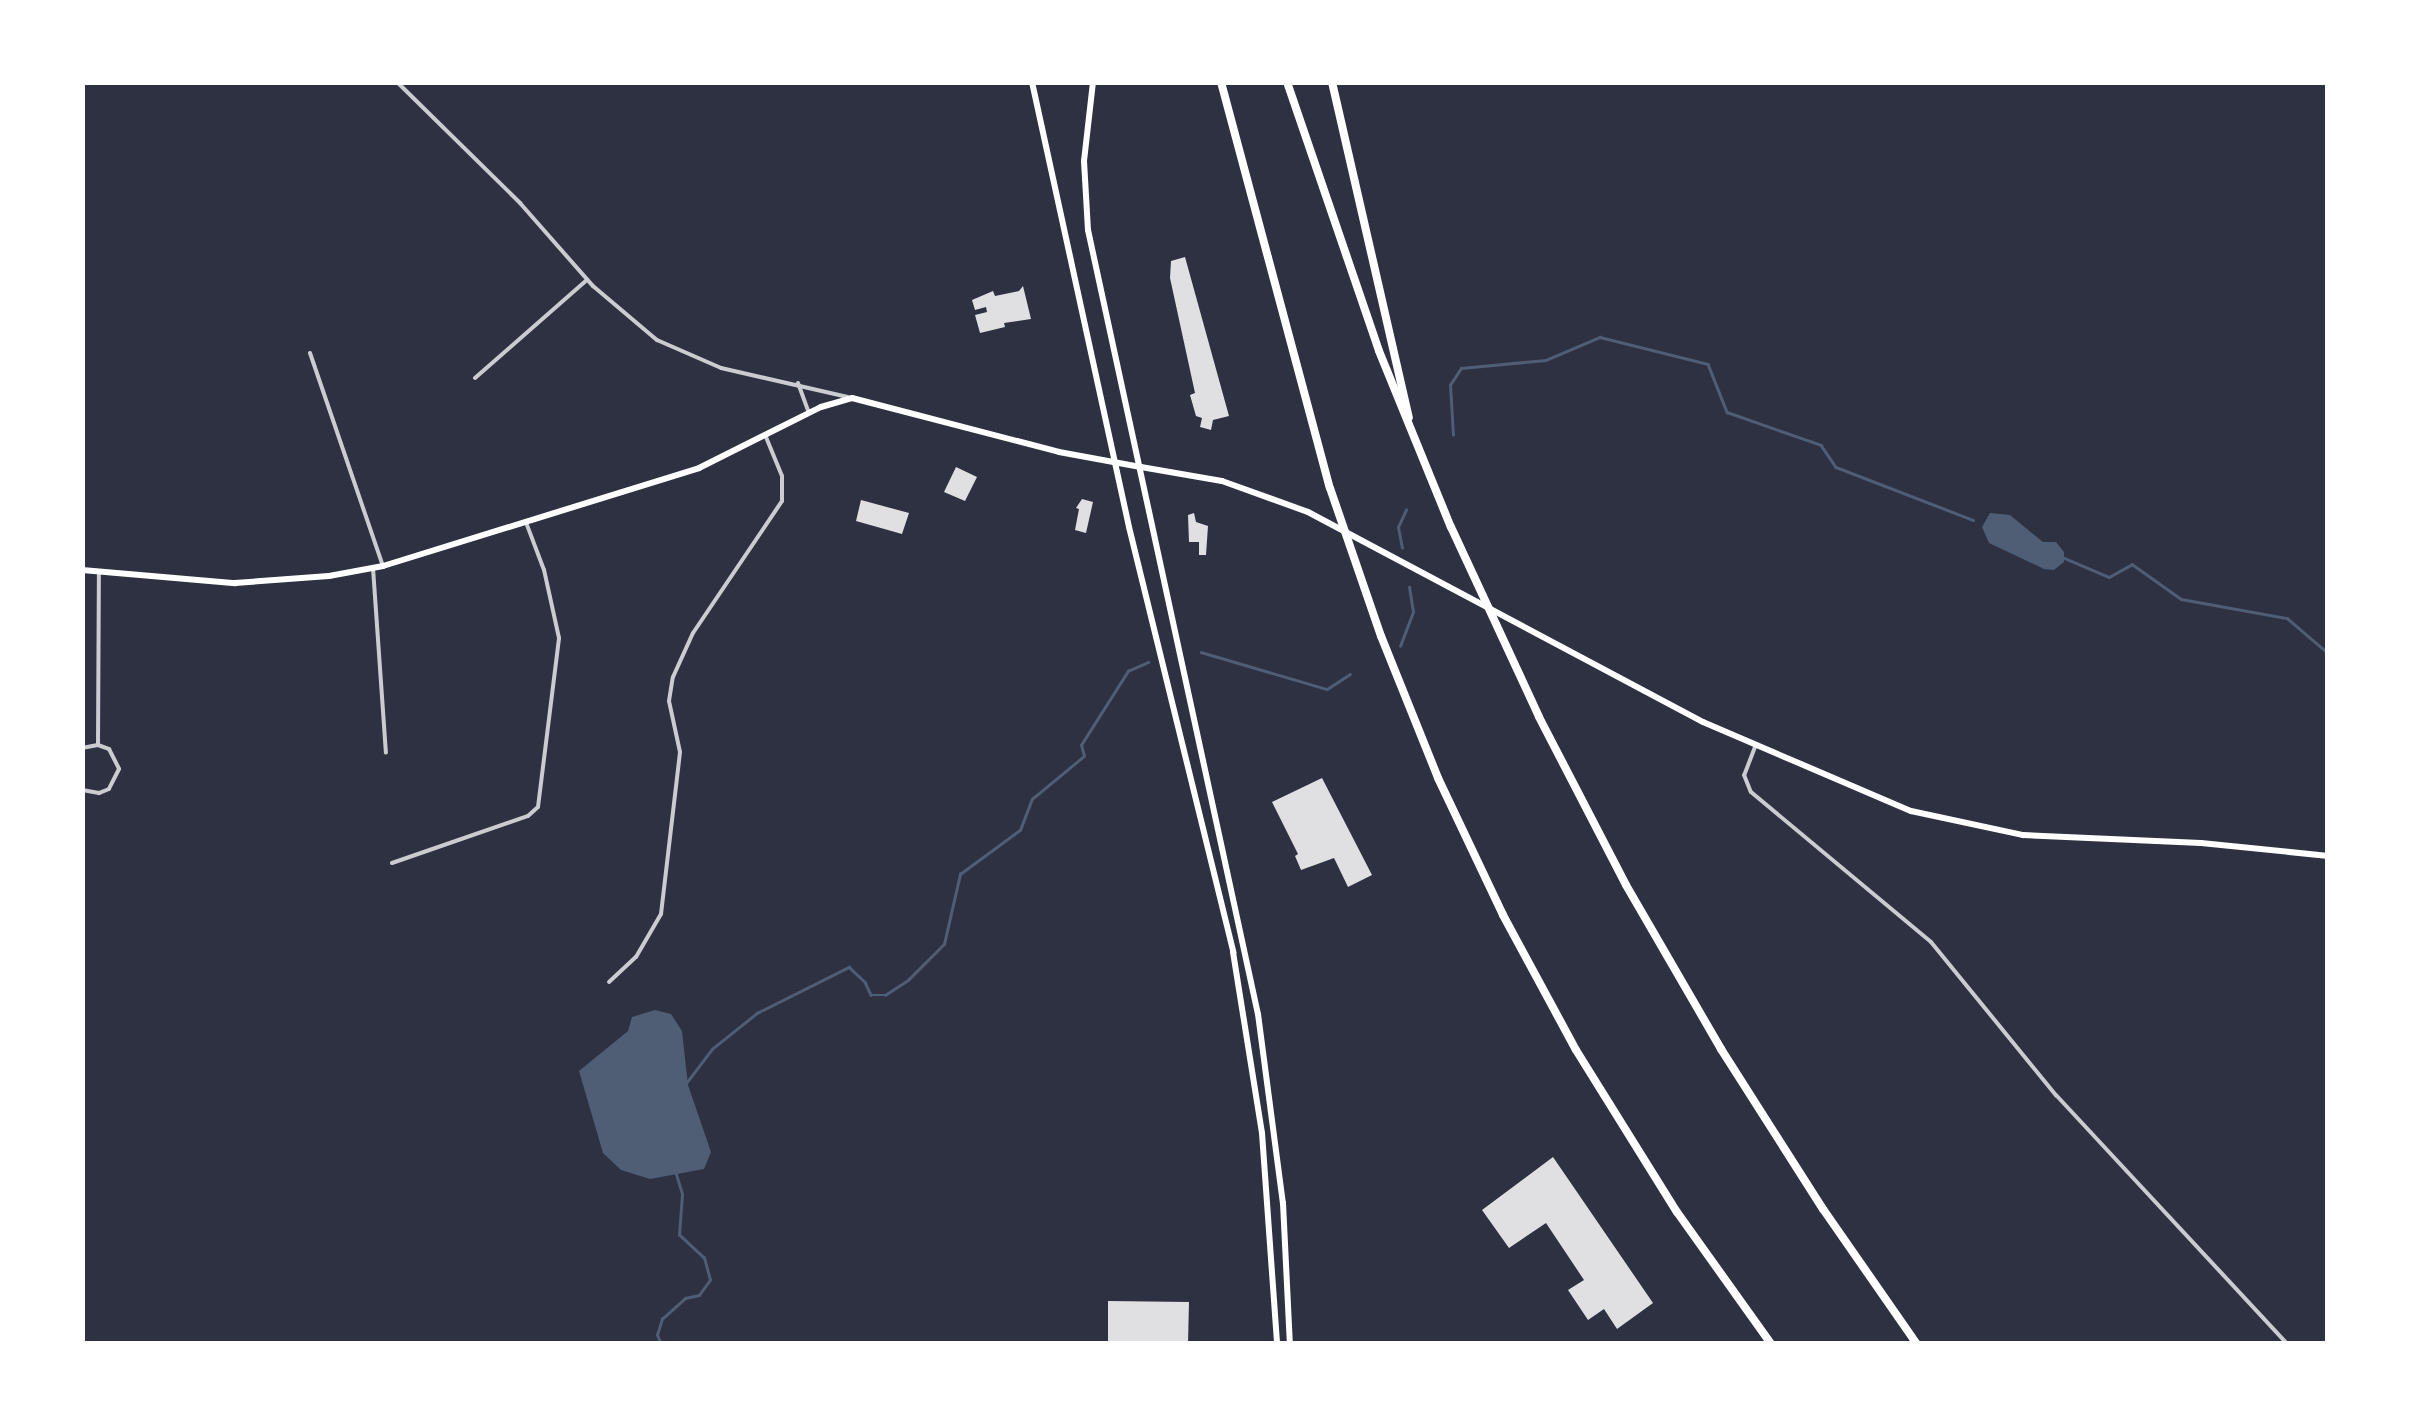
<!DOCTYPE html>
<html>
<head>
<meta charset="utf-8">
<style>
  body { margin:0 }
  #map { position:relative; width:2410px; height:1426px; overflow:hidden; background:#2d3142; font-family:"Titillium Web",sans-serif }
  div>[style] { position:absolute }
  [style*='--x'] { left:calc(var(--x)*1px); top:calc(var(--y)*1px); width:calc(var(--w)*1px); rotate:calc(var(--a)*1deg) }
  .water>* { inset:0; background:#4f5d75 }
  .stream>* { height:2.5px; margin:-1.25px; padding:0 1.25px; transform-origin:1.25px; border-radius:1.25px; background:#4f5d75 }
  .building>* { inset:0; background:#e0e0e3 }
  .minor>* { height:4px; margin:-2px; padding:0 2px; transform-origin:2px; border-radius:2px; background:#caccd0 }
  .secondary>* { height:6px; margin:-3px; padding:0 3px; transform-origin:3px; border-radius:3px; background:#fff }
  .primary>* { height:6px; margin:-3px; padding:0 3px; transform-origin:3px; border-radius:3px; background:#fff }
  .motorway>* { height:8px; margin:-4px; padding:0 4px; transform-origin:4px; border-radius:4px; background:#fff }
  span { translate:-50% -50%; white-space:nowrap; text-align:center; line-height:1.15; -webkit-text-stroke:8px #fff; paint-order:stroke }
  .frame { position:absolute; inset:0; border:85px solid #fff; pointer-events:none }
</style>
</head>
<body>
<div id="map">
  <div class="water">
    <i style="clip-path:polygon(1990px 513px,2010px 515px,2043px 542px,2056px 542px,2064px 552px,2064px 562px,2054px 570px,2044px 569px,1989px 543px,1982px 527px)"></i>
    <i style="clip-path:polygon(655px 1010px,671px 1014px,682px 1031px,688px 1085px,711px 1152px,704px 1169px,650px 1179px,621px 1170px,603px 1153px,579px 1071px,628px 1031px,632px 1017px)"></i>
  </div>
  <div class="stream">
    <i style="--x:1453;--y:435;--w:50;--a:-93.4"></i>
    <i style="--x:1450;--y:385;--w:20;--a:-57"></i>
    <i style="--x:1461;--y:368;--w:85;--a:-5.4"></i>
    <i style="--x:1546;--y:360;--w:59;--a:-23.1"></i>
    <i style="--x:1600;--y:337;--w:111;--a:14"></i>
    <i style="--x:1708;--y:364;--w:52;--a:68.4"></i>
    <i style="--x:1727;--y:412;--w:100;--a:19.3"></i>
    <i style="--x:1821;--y:445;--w:27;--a:56"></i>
    <i style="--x:1836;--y:467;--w:147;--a:21.1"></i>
    <i style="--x:1402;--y:548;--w:21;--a:-101"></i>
    <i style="--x:1398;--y:527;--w:19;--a:-65"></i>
    <i style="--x:2062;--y:557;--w:51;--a:23.1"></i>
    <i style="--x:2109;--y:577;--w:26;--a:-29"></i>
    <i style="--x:2132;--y:564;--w:60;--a:35.5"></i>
    <i style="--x:2181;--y:599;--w:108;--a:10.2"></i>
    <i style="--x:2287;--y:618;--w:54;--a:40.5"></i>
    <i style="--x:1400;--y:646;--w:36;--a:-69"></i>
    <i style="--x:1413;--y:612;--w:25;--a:-99"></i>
    <i style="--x:1201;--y:652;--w:131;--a:16.4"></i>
    <i style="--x:1327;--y:689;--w:27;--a:-33"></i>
    <i style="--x:687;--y:1082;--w:41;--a:-52.9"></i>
    <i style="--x:712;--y:1049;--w:58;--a:-38.7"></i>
    <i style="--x:757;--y:1013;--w:103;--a:-26.6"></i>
    <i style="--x:849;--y:967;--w:22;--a:43"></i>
    <i style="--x:865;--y:982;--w:14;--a:65"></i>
    <i style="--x:871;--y:995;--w:14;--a:0"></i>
    <i style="--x:885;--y:995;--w:27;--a:-33"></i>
    <i style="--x:908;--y:980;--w:51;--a:-45"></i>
    <i style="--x:944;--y:944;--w:72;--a:-77.1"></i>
    <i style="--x:960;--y:874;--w:74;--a:-36.3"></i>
    <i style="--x:1020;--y:830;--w:33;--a:-69"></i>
    <i style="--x:1032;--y:799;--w:67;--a:-39.6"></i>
    <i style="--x:1084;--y:756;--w:11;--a:-105"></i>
    <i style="--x:1081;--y:745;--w:88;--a:-57.6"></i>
    <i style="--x:1128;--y:671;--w:22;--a:-24"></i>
    <i style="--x:661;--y:1344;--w:10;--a:-114"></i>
    <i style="--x:657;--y:1335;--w:17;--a:-73"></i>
    <i style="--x:662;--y:1319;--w:31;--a:-42"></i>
    <i style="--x:685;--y:1298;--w:14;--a:-12"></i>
    <i style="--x:699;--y:1295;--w:19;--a:-54"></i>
    <i style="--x:710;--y:1280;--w:23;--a:-105"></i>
    <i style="--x:704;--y:1258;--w:34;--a:-137"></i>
    <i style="--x:679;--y:1235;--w:41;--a:-85.8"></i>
    <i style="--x:682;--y:1194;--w:21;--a:-107"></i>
  </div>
  <div class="building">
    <i style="clip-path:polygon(1185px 257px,1229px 416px,1213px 420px,1211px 430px,1200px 427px,1202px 418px,1196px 416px,1190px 395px,1195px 393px,1170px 278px,1171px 261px)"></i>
    <i style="clip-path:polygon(1023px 286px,1031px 319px,1004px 323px,1005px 327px,980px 333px,975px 315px,987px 312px,986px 307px,975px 310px,972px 300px,993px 291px,995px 296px,1019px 291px)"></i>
    <i style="clip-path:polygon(956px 467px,977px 477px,965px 501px,944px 492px)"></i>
    <i style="clip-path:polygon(1082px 499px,1093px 502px,1086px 533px,1075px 530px,1079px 509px,1076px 508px)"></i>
    <i style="clip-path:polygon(861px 500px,909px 513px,902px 534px,856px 521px)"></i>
    <i style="clip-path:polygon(1194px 513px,1196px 522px,1208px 526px,1206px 555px,1199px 555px,1199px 542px,1189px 542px,1188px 515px)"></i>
    <i style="clip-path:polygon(1322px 778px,1372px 875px,1348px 887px,1334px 858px,1301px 870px,1295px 856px,1298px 854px,1272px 802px)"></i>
    <i style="clip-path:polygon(1553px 1157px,1653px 1303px,1617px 1329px,1604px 1309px,1588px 1320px,1568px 1290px,1584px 1280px,1546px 1223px,1509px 1248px,1482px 1210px)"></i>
    <i style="clip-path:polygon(1108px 1301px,1189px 1302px,1188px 1344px,1108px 1344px)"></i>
  </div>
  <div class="minor">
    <i style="--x:397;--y:82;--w:173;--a:44.5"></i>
    <i style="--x:520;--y:203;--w:111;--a:48.7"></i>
    <i style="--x:593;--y:286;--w:84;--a:40.2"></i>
    <i style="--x:657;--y:340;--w:70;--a:23.6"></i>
    <i style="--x:721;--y:368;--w:130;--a:12.9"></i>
    <i style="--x:310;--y:353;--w:225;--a:71.1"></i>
    <i style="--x:475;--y:378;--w:149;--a:-41.2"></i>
    <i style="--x:798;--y:383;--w:30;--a:70"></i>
    <i style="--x:373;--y:568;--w:185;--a:86"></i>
    <i style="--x:98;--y:745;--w:174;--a:-89.7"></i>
    <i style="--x:1755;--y:747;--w:30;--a:111"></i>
    <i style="--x:1744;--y:775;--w:18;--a:68"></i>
    <i style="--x:1751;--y:792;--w:234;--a:39.8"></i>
    <i style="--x:1931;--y:942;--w:198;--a:50.8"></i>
    <i style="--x:2056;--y:1095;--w:340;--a:47.1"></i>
    <i style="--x:82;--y:748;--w:16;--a:-11"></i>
    <i style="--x:98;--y:745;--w:12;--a:20"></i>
    <i style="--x:109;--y:749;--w:22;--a:63"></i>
    <i style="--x:119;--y:769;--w:22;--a:117"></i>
    <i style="--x:109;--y:789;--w:11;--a:158"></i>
    <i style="--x:99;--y:793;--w:17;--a:-170"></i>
    <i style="--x:392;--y:863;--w:144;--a:-19.1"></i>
    <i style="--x:528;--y:816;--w:13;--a:-42"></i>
    <i style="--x:538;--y:807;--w:170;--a:-82.9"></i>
    <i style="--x:559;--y:638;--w:70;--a:-102.4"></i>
    <i style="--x:544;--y:570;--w:48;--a:-110.7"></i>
    <i style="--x:609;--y:982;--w:37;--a:-43"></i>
    <i style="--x:636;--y:957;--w:50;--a:-59.8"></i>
    <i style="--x:661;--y:914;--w:163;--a:-83.3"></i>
    <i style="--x:680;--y:752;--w:52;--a:-102.2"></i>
    <i style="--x:669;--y:701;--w:24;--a:-81"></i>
    <i style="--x:673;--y:677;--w:48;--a:-65.6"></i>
    <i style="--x:693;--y:633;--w:159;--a:-56"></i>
    <i style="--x:782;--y:501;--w:25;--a:-90"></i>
    <i style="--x:782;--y:476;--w:42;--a:-112.3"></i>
  </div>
  <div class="secondary">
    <i style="--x:1141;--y:467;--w:82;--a:9.8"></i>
    <i style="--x:1222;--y:481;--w:91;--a:19.8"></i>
    <i style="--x:1308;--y:512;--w:447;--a:28"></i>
    <i style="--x:1703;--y:722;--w:226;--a:23.2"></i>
    <i style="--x:1911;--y:811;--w:115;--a:12.1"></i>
    <i style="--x:2023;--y:835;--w:178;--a:2.6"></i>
    <i style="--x:2201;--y:843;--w:128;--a:5.8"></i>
  </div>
  <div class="primary">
    <i style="--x:1032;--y:82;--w:455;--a:77.7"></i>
    <i style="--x:1129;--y:527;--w:438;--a:76.2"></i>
    <i style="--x:1233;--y:952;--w:183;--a:80.9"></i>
    <i style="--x:1262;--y:1133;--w:212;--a:85.9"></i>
    <i style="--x:1093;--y:82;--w:80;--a:96.5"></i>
    <i style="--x:1084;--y:161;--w:69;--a:86.7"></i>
    <i style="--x:1088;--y:230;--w:802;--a:77.77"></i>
    <i style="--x:1258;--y:1014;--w:191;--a:82.5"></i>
    <i style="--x:1283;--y:1203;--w:141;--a:87.2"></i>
    <i style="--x:82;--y:570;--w:154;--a:4.9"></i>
    <i style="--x:235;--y:583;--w:94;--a:-4.3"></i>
    <i style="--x:329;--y:576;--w:55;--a:-10.5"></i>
    <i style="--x:383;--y:566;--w:331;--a:-17.2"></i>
    <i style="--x:699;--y:468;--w:136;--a:-26.6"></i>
    <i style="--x:821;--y:407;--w:32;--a:-16"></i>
    <i style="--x:852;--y:398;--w:214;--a:14.6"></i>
    <i style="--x:1059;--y:452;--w:83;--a:10.4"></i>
  </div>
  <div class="motorway">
    <i style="--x:1221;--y:82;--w:420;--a:75"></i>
    <i style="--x:1330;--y:488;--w:157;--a:71"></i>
    <i style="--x:1381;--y:636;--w:153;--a:68.1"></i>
    <i style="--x:1438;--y:778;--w:152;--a:64.6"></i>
    <i style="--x:1503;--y:915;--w:153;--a:61.6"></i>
    <i style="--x:1576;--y:1050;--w:191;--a:58.1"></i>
    <i style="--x:1677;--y:1212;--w:162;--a:54.5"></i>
    <i style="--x:1287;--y:82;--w:284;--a:71.1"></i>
    <i style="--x:1379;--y:351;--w:190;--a:67.8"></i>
    <i style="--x:1451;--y:527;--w:209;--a:65.1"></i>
    <i style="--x:1539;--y:717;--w:189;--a:62.6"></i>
    <i style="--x:1626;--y:885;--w:190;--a:59.9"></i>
    <i style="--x:1721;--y:1049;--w:190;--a:57.5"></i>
    <i style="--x:1823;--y:1209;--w:165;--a:55.2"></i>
    <i style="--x:1332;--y:82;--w:344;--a:77.1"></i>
  </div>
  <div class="frame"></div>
</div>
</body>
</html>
